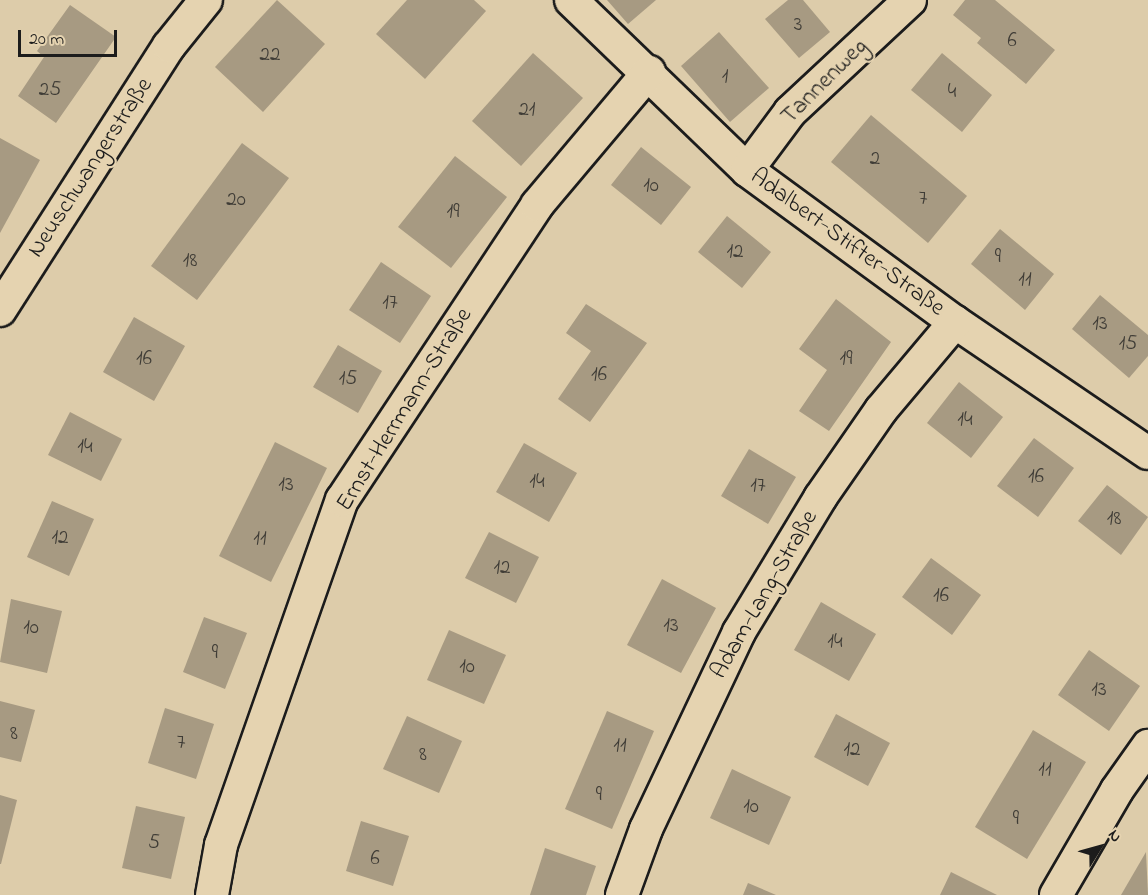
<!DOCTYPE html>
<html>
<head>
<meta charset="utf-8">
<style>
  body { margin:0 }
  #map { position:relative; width:1148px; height:895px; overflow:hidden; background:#dca; font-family:"Indie Flower",sans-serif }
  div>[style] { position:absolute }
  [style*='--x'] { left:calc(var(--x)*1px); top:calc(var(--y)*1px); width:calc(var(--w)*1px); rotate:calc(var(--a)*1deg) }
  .building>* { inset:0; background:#a79a82 }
  .roads { filter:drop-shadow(2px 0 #1c1c1c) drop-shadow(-2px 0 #1c1c1c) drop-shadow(0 2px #1c1c1c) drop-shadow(0 -2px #1c1c1c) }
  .minor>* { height:32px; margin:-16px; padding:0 16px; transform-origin:16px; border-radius:16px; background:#e5d3b0 }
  span { translate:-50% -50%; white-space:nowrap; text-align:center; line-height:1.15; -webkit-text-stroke:4.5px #e5d3b0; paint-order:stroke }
  .number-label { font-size:21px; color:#3f3c36 }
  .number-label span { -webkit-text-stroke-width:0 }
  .street-label { font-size:24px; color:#1c1c1c }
  .north { position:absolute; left:1070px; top:817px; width:60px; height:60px; -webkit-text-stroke:4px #e5d3b0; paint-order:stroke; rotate:53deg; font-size:16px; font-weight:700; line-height:24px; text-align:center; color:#1c1c1c }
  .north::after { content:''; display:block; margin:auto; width:21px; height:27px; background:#1c1c1c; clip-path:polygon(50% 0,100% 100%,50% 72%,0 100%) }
  .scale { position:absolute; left:18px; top:30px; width:99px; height:27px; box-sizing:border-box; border:3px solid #1c1c1c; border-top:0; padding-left:8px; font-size:18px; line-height:21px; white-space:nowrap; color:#1c1c1c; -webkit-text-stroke:4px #e5d3b0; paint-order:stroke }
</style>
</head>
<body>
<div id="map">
  <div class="building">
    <i style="clip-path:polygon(277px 0,325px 44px,263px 112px,215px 67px)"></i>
    <i style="clip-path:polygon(407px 0,474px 0,486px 11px,425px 79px,376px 34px)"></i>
    <i style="clip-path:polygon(607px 0,656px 0,628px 24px)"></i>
    <i style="clip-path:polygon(788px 0,803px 0,830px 32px,799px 58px,765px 19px)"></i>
    <i style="clip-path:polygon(965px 0,995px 0,1055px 50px,1026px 84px,977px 43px,981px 38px,953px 15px)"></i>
    <i style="clip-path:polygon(70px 5px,116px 37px,56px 123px,18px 96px,44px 57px,37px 51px)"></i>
    <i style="clip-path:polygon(719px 32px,769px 88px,730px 122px,681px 66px)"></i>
    <i style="clip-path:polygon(533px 53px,583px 98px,521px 166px,472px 121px)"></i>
    <i style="clip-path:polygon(942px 53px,992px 95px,962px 132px,911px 90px)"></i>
    <i style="clip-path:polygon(871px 115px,967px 196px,928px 243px,831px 162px)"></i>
    <i style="clip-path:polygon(0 138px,40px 160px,0 233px)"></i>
    <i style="clip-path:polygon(242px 143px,289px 178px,197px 300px,151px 266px)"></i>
    <i style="clip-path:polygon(641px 147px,691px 187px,661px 225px,611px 185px)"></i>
    <i style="clip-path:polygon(455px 156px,507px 197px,451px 268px,398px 227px)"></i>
    <i style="clip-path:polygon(727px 216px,771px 252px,742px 288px,698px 252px)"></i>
    <i style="clip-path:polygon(1000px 229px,1054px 274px,1025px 310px,971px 264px)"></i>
    <i style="clip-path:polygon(381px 262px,431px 296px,400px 343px,349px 310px)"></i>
    <i style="clip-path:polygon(1100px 295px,1148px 335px,1148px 356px,1129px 378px,1072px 329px)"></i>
    <i style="clip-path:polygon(836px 299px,891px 342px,829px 431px,799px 411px,827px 370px,799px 349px)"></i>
    <i style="clip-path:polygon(586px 304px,647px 343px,590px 422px,558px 399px,591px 351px,566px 333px)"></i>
    <i style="clip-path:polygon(134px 317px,185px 346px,154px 401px,103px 372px)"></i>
    <i style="clip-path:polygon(338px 345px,382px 371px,358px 413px,313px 387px)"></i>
    <i style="clip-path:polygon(959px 382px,1003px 417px,971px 458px,927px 423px)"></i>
    <i style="clip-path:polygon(70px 412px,122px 439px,101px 481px,48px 455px)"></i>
    <i style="clip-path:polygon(1034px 438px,1074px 468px,1038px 517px,997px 486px)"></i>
    <i style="clip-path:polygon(275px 442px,327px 468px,271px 582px,219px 556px)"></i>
    <i style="clip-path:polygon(524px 443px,577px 473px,549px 522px,496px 492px)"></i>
    <i style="clip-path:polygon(749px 449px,796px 477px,768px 524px,721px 496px)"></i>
    <i style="clip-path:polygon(1107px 485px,1148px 517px,1121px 555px,1078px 521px)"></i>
    <i style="clip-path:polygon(52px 501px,94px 519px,69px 576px,27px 557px)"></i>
    <i style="clip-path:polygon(489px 532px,539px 557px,516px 603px,465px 578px)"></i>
    <i style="clip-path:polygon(931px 558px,981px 595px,952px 635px,902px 597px)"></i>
    <i style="clip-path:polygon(662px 579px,716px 608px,681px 673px,627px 645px)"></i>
    <i style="clip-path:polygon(11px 599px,62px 611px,47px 673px,0 662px)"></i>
    <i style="clip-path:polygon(821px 602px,876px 634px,849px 681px,794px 650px)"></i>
    <i style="clip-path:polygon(204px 617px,247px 633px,225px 689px,183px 672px)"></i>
    <i style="clip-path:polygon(449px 630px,506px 655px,484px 704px,427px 680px)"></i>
    <i style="clip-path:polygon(1089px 650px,1140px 686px,1109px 731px,1058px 695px)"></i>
    <i style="clip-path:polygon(0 701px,35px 710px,21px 762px,0 757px)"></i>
    <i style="clip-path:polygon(165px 708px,214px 724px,196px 779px,148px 763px)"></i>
    <i style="clip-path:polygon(607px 711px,654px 731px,612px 829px,565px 809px)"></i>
    <i style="clip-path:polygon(836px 714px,890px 743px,868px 786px,814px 757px)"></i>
    <i style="clip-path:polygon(407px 716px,462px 741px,439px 793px,383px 769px)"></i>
    <i style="clip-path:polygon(1033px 730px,1086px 762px,1027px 859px,975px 827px)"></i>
    <i style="clip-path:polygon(732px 769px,791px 797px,769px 845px,710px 818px)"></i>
    <i style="clip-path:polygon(0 795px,17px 800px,1px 864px,0 864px)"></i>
    <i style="clip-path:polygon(136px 806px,185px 817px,171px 879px,122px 868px)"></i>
    <i style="clip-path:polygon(361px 821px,409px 836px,393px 886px,346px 871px)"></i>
    <i style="clip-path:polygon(545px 848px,596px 866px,586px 895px,530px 895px)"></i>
    <i style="clip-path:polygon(1146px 852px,1148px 895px,1121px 895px)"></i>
    <i style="clip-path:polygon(951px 872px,997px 895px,940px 895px)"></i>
    <i style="clip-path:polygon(748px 883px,776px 895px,743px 895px)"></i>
  </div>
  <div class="roads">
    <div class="minor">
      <i style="--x:571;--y:0;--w:245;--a:44"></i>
      <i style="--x:747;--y:170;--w:258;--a:36.2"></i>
      <i style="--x:955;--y:322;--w:233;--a:34.2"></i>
      <i style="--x:747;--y:170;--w:72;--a:-53.4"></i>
      <i style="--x:790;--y:112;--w:164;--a:-43"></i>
      <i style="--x:0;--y:310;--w:313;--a:-57.4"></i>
      <i style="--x:169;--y:46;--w:59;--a:-51.2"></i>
      <i style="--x:212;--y:895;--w:51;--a:-79.8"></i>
      <i style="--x:221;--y:845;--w:366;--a:-70.7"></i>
      <i style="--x:342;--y:500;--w:354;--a:-56.5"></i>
      <i style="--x:537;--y:205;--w:174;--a:-49.9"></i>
      <i style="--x:622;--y:895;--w:70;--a:-70"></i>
      <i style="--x:646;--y:829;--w:218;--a:-64.7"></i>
      <i style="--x:739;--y:632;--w:157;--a:-58.8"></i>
      <i style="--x:820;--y:498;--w:107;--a:-55.3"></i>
      <i style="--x:881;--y:410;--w:115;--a:-49.9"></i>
      <i style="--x:1056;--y:895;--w:121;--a:-59.8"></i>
      <i style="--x:1117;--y:790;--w:54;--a:-54.8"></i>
    </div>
  </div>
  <div class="number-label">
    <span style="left:798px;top:25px">3</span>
    <span style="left:1012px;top:41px">6</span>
    <span style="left:270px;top:55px">22</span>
    <span style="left:725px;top:77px">1</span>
    <span style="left:50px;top:90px">25</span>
    <span style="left:952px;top:92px">4</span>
    <span style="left:527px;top:110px">21</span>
    <span style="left:875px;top:159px">2</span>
    <span style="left:651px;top:186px">10</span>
    <span style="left:923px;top:199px">7</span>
    <span style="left:236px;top:200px">20</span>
    <span style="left:453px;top:212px">19</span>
    <span style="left:735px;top:252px">12</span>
    <span style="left:998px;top:257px">9</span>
    <span style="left:190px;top:261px">18</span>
    <span style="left:1025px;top:280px">11</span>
    <span style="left:390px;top:303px">17</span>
    <span style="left:1100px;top:324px">13</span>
    <span style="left:1128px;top:344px">15</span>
    <span style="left:144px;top:359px">16</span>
    <span style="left:846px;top:359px">19</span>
    <span style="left:599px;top:375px">16</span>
    <span style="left:348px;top:379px">15</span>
    <span style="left:965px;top:420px">14</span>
    <span style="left:85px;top:447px">14</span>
    <span style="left:1036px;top:477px">16</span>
    <span style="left:537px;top:482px">14</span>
    <span style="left:286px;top:485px">13</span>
    <span style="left:758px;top:486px">17</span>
    <span style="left:1114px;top:519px">18</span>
    <span style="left:60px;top:538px">12</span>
    <span style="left:260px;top:539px">11</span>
    <span style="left:502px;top:568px">12</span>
    <span style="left:941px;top:596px">16</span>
    <span style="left:671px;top:626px">13</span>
    <span style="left:31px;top:628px">10</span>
    <span style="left:835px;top:642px">14</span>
    <span style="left:215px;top:653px">9</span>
    <span style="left:467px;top:667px">10</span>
    <span style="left:1099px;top:690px">13</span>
    <span style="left:14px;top:734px">8</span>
    <span style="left:181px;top:743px">7</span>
    <span style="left:620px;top:746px">11</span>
    <span style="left:852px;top:750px">12</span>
    <span style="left:423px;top:755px">8</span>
    <span style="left:1045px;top:770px">11</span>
    <span style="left:599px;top:795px">9</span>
    <span style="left:751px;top:807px">10</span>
    <span style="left:1016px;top:819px">9</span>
    <span style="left:154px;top:843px">5</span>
    <span style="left:375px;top:859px">6</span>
  </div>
  <div class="street-label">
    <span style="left:825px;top:82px;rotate:-45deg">Tannenweg</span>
    <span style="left:91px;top:168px;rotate:-57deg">Neuschwangerstraße</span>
    <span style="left:847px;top:243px;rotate:36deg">Adalbert-Stifter-Straße</span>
    <span style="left:405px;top:410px;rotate:-58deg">Ernst-Herrmann-Straße</span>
    <span style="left:765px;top:595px;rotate:-60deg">Adam-Lang-Straße</span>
  </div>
  <div class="north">N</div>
  <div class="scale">20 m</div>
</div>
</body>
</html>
